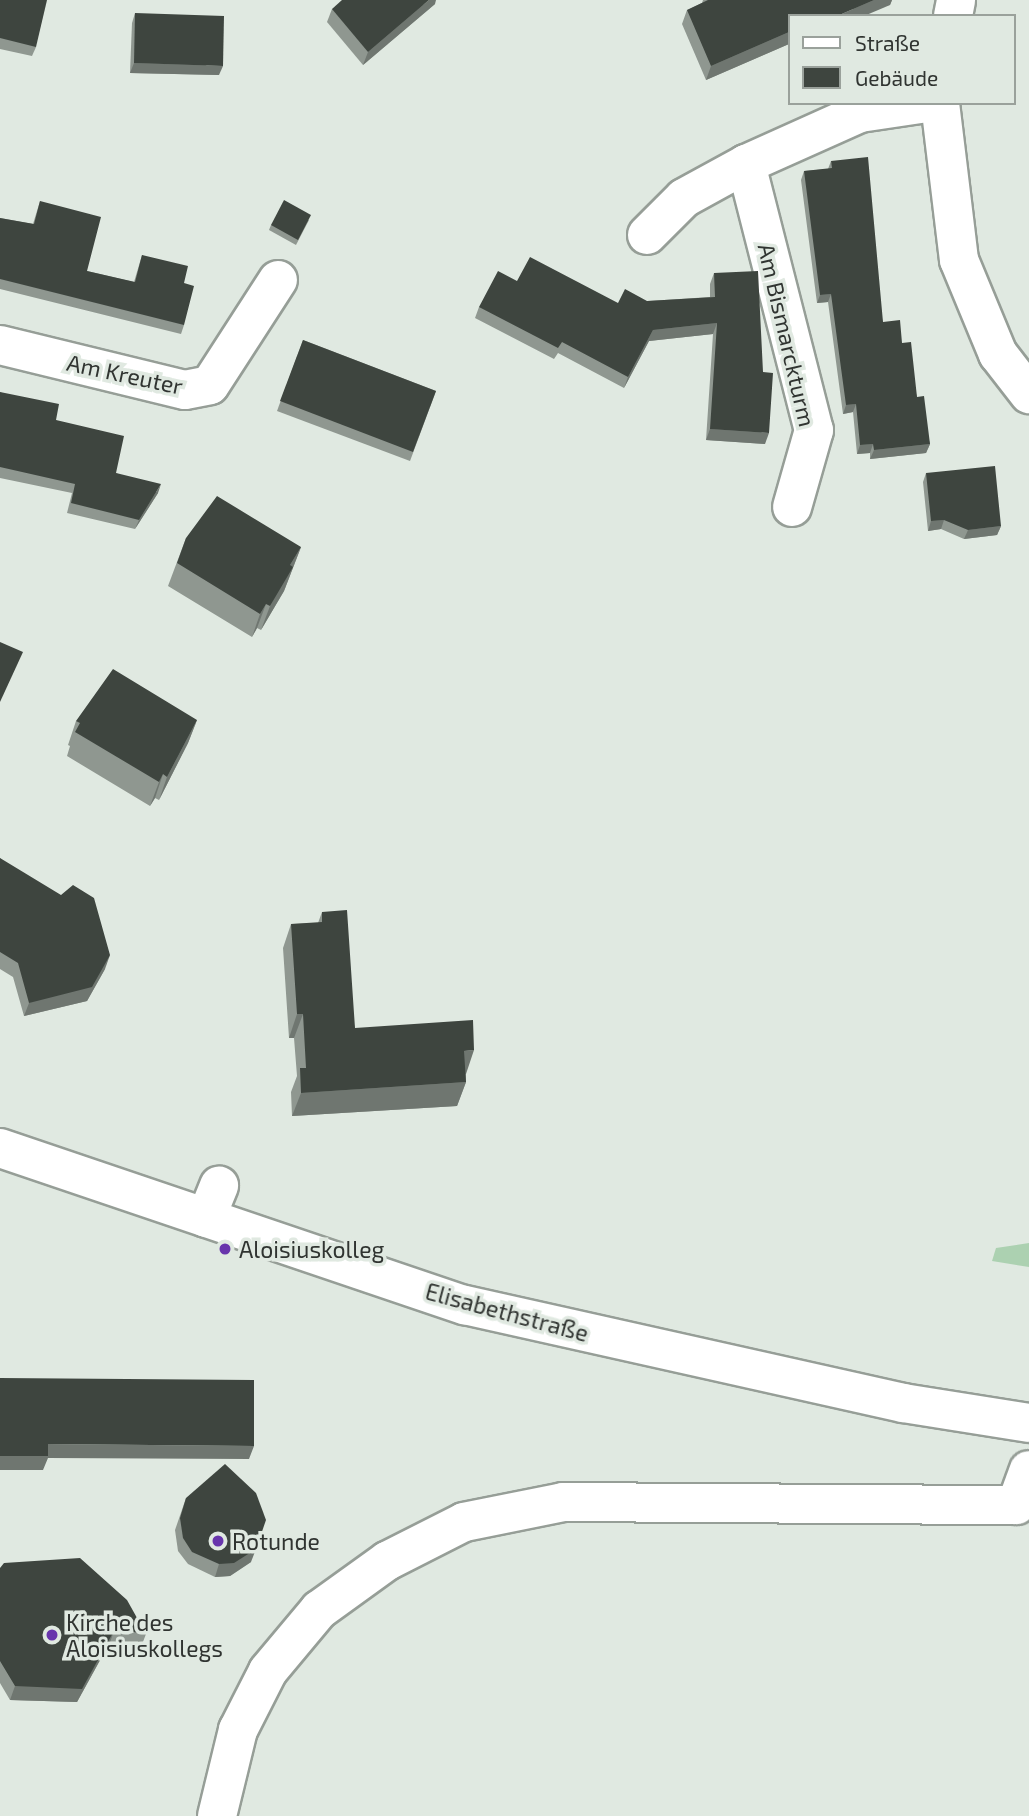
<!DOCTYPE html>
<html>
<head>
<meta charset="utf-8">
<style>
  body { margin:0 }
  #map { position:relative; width:1029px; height:1816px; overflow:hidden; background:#e0e9e1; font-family:"Exo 2",sans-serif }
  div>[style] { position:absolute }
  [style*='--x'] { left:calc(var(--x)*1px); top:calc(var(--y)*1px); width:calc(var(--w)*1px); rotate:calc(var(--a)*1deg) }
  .green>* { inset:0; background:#acd1b1 }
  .roads { filter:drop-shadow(2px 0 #969e97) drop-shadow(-2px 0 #969e97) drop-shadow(0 2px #969e97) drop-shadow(0 -2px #969e97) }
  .minor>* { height:38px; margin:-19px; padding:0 19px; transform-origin:19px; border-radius:19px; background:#fff }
  .wall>* { inset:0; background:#8f9790 }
  .shaded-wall>* { inset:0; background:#6f7670 }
  .building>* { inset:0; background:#3e453f }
  .dots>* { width:19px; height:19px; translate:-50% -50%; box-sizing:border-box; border:4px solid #e0e9e1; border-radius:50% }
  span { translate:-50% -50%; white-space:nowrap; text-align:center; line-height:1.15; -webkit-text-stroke:7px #e0e9e1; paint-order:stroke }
  .street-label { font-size:23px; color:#303431 }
  .poi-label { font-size:23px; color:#303431 }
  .left { translate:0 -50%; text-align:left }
  .legend { position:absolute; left:788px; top:14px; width:228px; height:91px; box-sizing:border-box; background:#e0e9e1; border:2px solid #9aa19b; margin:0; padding:9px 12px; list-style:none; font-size:21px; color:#303431 }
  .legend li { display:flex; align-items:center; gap:14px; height:35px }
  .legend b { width:35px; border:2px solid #9aa19b }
</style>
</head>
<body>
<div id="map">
  <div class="green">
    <i style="clip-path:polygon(1029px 1243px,1029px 1267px,992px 1261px,996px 1248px)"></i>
  </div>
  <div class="roads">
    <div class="minor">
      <i style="--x:953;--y:16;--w:16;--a:-79"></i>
      <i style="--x:940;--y:103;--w:158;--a:83.1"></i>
      <i style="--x:959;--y:260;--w:102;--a:67.5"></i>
      <i style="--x:998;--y:354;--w:51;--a:52.2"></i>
      <i style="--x:746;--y:164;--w:275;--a:75.7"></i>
      <i style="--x:814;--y:430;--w:80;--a:105.9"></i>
      <i style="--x:647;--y:235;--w:52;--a:-45"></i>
      <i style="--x:684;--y:198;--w:71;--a:-28.7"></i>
      <i style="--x:746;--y:164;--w:125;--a:-24.1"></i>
      <i style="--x:860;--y:113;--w:68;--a:-8.5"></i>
      <i style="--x:0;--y:345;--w:190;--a:13.7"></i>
      <i style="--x:185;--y:390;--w:25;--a:-11"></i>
      <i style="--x:210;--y:385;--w:125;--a:-57.1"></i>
      <i style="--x:0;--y:1148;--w:491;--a:18.7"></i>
      <i style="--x:465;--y:1305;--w:449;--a:12.6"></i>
      <i style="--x:903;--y:1403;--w:128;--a:9"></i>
      <i style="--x:206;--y:1218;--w:35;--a:-68"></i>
      <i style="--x:217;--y:1816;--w:89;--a:-76.3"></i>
      <i style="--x:238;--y:1730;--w:66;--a:-63"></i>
      <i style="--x:268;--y:1671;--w:80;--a:-50.1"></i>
      <i style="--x:319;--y:1610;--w:84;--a:-35.8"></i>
      <i style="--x:387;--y:1561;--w:86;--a:-26.9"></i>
      <i style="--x:464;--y:1522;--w:101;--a:-11.4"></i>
      <i style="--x:563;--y:1502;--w:453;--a:0.4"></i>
      <i style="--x:1016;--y:1505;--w:37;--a:-70"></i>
    </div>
  </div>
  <div class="wall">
    <i style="clip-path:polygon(0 0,36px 47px,32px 56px,0 49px)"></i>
    <i style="clip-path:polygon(703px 0,892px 0,890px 5px,789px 16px,789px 44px,706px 80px,682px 24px,687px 10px,702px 3px)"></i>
    <i style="clip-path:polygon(435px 4px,363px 65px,327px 22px,332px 9px)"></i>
    <i style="clip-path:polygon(135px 13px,219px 75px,130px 73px,132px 23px)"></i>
    <i style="clip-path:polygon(831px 161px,883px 322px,902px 343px,930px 444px,926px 453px,870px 459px,870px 453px,857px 454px,853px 412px,843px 414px,828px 302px,817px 303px,801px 180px,804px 171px,828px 169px)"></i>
    <i style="clip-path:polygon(40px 201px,87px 271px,134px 282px,142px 255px,184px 283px,184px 325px,181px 334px,0 289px,0 218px,33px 224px)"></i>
    <i style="clip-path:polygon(309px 220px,296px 245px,269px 230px,271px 225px)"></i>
    <i style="clip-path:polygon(714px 273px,765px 444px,706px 440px,713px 334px,649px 341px,624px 388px,558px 353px,554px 359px,475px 318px,479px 307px,618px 303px,710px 297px,710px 284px)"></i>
    <i style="clip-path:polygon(303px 340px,436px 391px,410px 461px,277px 411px)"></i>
    <i style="clip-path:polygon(0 392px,56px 420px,116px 473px,158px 493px,135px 529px,67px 513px,72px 493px,0 478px)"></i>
    <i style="clip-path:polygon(926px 473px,1001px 526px,997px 535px,964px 539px,941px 529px,928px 531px,923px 482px)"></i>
    <i style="clip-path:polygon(186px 538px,301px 547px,284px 591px,261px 630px,257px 628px,252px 637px,168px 586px)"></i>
    <i style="clip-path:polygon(197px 720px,188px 743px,159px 800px,155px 798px,150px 806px,67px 756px,70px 746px,68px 745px,76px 721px)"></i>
    <i style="clip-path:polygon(0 858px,105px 969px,87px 1001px,24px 1016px,13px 977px,0 969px)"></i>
    <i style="clip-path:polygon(322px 912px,355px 1028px,466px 1074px,466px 1082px,457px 1106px,292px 1116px,291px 1092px,297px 1076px,294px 1038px,289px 1038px,283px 948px,291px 924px,318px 923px)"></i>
    <i style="clip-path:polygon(186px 1498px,251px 1562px,230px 1576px,215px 1577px,188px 1564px,178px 1551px,175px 1530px)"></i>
    <i style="clip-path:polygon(0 1568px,146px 1634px,141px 1647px,110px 1642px,77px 1702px,10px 1700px,0 1683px)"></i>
  </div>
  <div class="shaded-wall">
    <i style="clip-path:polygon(429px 0,436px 0,435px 4px,363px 65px,368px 52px)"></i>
    <i style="clip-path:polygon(874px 0,892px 0,890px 5px,864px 16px,837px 16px)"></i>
    <i style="clip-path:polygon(789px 32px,789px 44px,706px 80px,711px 66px)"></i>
    <i style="clip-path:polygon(134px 63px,223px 66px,219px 75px,130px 73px)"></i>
    <i style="clip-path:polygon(831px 294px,828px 302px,817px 303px,820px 295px)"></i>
    <i style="clip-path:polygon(717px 323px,713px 334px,649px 341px,624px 388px,628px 377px,653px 330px)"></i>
    <i style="clip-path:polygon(856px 404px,853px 412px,843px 414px,846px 405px)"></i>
    <i style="clip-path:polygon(710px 429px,769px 433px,765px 444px,706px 440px)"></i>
    <i style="clip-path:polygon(873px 444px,870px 453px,857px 454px,860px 445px)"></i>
    <i style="clip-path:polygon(930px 444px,926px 453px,870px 459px,874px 450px)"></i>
    <i style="clip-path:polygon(161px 484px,158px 493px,135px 529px,139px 520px)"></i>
    <i style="clip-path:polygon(944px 520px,941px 529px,928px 531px,931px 521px)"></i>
    <i style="clip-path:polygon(1001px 526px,997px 535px,964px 539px,968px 530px)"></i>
    <i style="clip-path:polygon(301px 547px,284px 591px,261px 630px,270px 606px,290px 565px)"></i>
    <i style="clip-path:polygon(266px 604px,257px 628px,252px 637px,260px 614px)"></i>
    <i style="clip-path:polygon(197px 720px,188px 743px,159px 800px,167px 777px)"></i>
    <i style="clip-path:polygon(163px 774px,155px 798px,150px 806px,159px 782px)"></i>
    <i style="clip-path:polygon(110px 955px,105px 969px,87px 1001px,24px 1016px,29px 1003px)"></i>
    <i style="clip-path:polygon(297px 1014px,303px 1014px,294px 1038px,289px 1038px)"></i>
    <i style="clip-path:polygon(474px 1050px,466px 1074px,455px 1075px,464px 1051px)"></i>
    <i style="clip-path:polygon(466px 1082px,457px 1106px,292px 1116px,301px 1093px)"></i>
    <i style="clip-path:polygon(48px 1444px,254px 1446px,249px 1459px,48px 1458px,43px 1470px,0 1470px,0 1456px)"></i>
    <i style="clip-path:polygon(256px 1549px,251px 1562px,230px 1576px,215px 1577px,219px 1564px)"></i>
    <i style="clip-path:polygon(115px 1629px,110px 1642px,77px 1702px,10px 1700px,15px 1686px)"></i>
  </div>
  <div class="building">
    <i style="clip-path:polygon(0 0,47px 0,36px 47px,0 38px)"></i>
    <i style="clip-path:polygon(342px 0,429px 0,368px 52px,332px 9px)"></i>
    <i style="clip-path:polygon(708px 0,874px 0,837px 16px,789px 16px,789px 32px,711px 66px,687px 10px)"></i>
    <i style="clip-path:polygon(135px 13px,224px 16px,223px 66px,134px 63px)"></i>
    <i style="clip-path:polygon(868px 157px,883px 322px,900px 320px,902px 343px,911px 342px,917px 397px,924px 396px,930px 444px,874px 450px,873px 444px,860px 445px,856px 404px,846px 405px,831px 294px,820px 295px,804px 171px,832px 168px,831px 161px)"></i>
    <i style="clip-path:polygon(284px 200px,311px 215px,298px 240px,271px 225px)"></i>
    <i style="clip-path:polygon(40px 201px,101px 217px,87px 271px,135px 282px,142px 255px,188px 266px,184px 283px,194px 286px,184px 325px,0 279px,0 218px,34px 224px)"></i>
    <i style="clip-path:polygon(530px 257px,618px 303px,625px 289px,647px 301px,715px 297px,714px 273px,758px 271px,763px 372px,773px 373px,769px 433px,710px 429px,717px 323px,653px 330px,628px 377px,562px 342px,558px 348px,479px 307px,498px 271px,517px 281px)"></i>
    <i style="clip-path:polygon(303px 340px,436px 391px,413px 452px,280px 401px)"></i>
    <i style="clip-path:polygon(0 392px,59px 404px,56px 420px,124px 436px,116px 473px,161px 484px,139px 520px,71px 503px,75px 484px,0 467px)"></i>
    <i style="clip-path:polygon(995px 466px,1001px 526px,968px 530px,944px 520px,931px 521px,926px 473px)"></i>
    <i style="clip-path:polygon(217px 496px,301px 547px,290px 565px,293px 567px,270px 606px,266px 604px,260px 614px,177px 563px,186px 538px)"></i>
    <i style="clip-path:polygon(0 642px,23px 652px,0 702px)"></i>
    <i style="clip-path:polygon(113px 669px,197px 720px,167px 777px,163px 774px,159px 782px,75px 732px,80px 723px,76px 721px)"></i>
    <i style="clip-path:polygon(0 858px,61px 895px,73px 885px,94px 898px,110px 955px,92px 987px,29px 1003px,18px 963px,0 952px)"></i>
    <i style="clip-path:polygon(347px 910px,355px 1028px,473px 1020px,474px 1050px,464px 1051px,466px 1082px,301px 1093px,300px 1068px,306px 1068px,303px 1014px,297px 1014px,291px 924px,322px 922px,322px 912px)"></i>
    <i style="clip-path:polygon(0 1378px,254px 1380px,254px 1446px,48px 1444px,48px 1456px,0 1456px)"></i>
    <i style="clip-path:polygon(225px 1464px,256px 1493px,266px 1520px,256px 1549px,234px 1563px,219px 1564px,192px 1552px,183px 1538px,180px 1518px,186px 1498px)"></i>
    <i style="clip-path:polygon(80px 1558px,127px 1600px,146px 1634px,115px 1629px,82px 1689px,15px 1686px,0 1661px,0 1568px,4px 1563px)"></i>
  </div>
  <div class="dots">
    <i style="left:225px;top:1249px;background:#6835ac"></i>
    <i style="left:218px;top:1541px;background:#6835ac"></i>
    <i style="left:52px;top:1635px;background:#6835ac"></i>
  </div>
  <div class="street-label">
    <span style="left:787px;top:335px;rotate:77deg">Am Bismarckturm</span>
    <span style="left:125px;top:374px;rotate:12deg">Am Kreuter</span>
    <span style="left:507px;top:1312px;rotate:15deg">Elisabethstraße</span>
  </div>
  <div class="poi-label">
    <span class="left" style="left:239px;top:1249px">Aloisiuskolleg</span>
    <span class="left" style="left:232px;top:1541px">Rotunde</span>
    <span class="left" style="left:66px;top:1635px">Kirche des<br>Aloisiuskollegs</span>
  </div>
  <ul class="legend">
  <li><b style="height:9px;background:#fff"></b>Straße</li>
  <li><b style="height:19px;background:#3e453f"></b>Gebäude</li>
  </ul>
</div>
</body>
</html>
